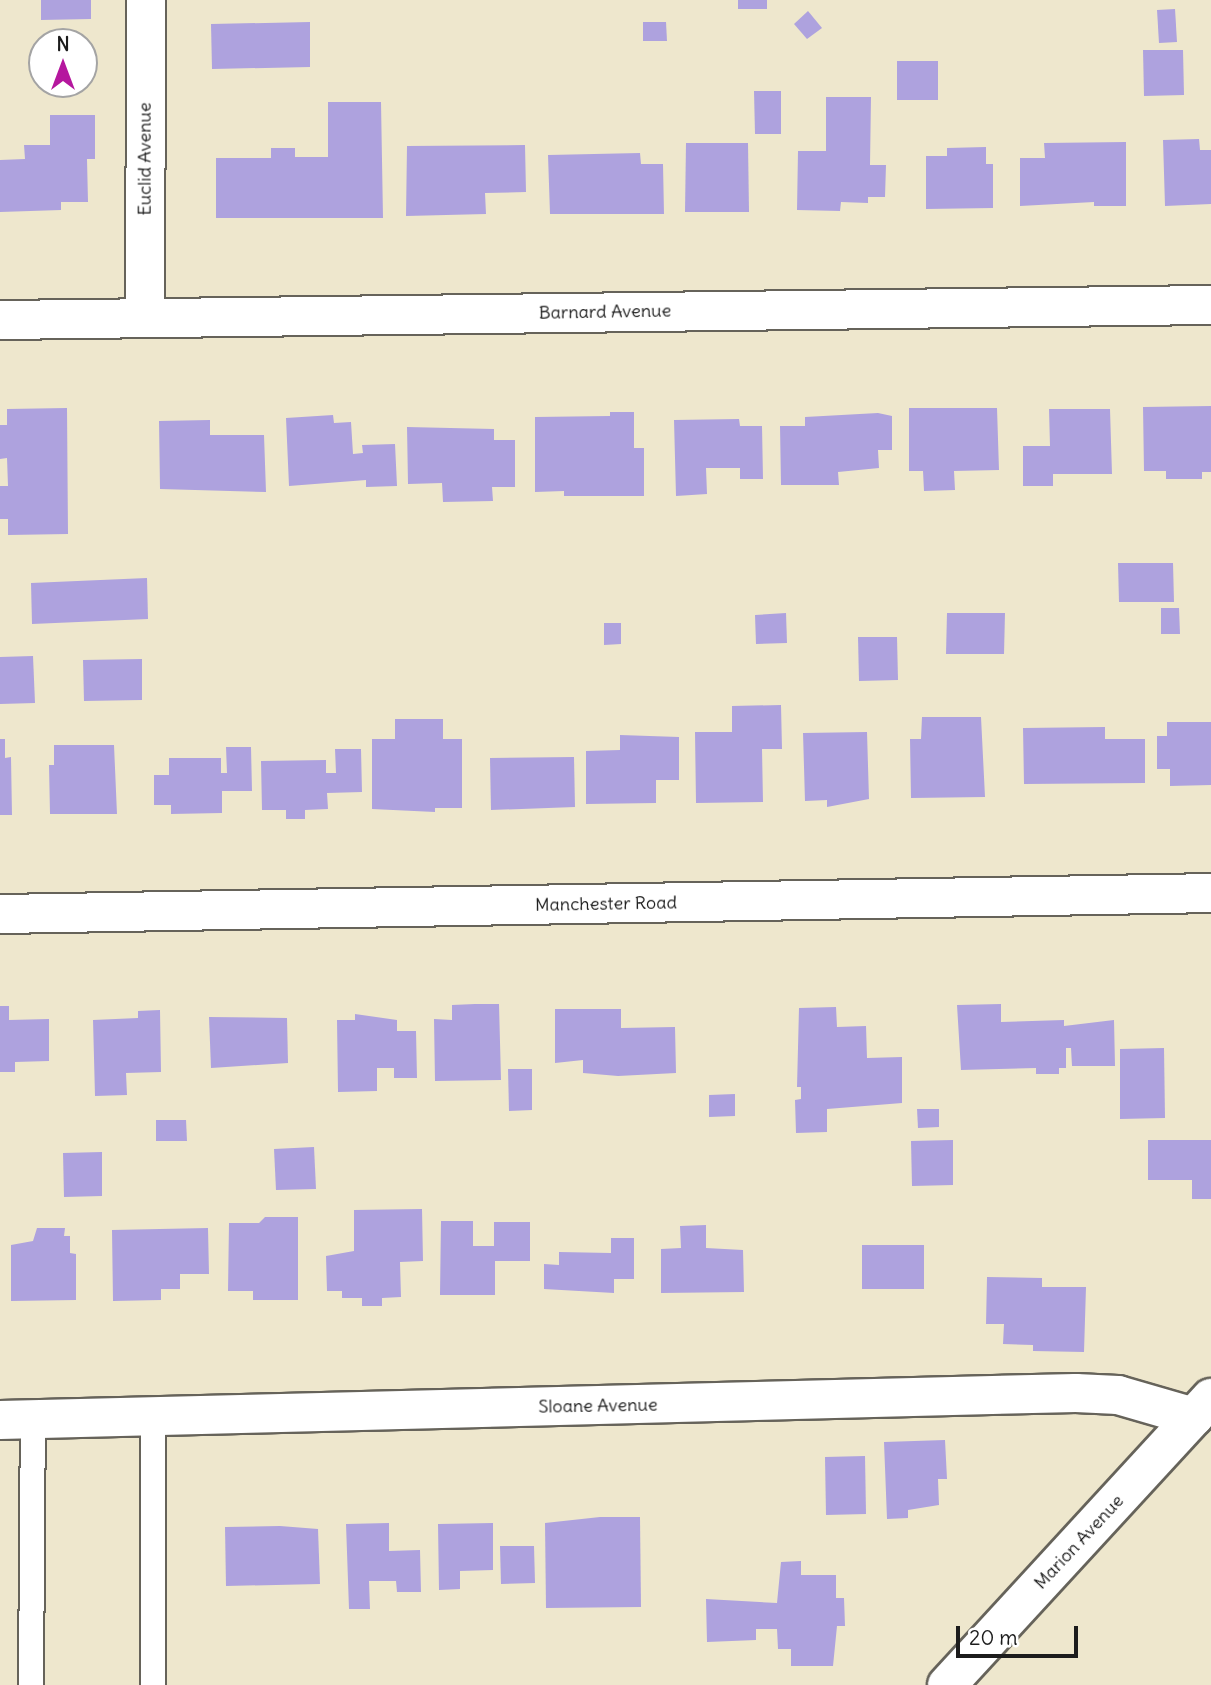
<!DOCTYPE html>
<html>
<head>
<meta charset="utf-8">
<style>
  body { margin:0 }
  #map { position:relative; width:1211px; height:1685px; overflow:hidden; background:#eee7cd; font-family:Delius,sans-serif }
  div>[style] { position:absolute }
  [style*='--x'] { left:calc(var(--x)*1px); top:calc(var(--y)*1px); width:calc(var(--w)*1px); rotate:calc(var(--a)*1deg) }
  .building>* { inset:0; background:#aea2de }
  .roads { filter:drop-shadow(2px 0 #66635a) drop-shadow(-2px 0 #66635a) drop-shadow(0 2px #66635a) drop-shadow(0 -2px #66635a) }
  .service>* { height:24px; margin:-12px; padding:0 12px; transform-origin:12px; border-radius:12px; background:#fff }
  .minor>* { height:38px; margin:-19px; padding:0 19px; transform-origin:19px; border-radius:19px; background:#fff }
  .tertiary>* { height:38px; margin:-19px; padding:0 19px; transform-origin:19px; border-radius:19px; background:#fff }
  span { translate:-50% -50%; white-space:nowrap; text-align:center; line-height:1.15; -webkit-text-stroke:5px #fff; paint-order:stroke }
  .street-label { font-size:18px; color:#1c1c1c }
  .north { position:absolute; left:28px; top:28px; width:70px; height:70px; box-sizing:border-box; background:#fff; border:2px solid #a4a4a4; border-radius:50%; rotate:0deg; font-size:19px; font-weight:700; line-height:28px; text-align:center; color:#1c1c1c }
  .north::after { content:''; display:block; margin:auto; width:24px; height:32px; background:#b5179e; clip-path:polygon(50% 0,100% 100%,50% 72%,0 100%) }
  .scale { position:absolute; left:956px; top:1626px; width:122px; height:32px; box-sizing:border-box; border:4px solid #1c1c1c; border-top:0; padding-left:9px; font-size:21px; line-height:24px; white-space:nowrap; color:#1c1c1c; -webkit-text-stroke:5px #fff; paint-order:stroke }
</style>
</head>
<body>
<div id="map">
  <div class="building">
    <i style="clip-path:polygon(41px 0,91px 0,91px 19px,41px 20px)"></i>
    <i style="clip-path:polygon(738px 0,767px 0,767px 9px,738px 9px)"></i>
    <i style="clip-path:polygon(1175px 9px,1177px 42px,1159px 43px,1157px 10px)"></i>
    <i style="clip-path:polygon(808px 11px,822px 28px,807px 39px,794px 24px)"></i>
    <i style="clip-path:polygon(310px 22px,310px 67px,212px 69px,211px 24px)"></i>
    <i style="clip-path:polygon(643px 22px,666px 22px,667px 41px,643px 41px)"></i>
    <i style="clip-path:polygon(1143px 50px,1183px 50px,1184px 95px,1144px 96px)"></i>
    <i style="clip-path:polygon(897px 61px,938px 61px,938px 100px,897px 100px)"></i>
    <i style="clip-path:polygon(754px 91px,781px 91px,781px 134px,755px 134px)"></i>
    <i style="clip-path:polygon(826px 97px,871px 97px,870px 165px,886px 165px,885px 197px,868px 197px,868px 203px,841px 202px,840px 211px,797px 210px,798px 151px,826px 151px)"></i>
    <i style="clip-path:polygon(328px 102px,381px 102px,383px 218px,216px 218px,216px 158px,271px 158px,271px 148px,295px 148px,295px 157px,328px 157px)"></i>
    <i style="clip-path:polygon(50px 115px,95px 115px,95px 159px,87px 159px,88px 202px,61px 202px,61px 210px,0 212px,0 160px,25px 159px,24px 145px,50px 145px)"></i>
    <i style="clip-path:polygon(1199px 139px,1200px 150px,1211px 150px,1211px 204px,1165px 206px,1163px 140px)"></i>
    <i style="clip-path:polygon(1126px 142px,1126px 206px,1094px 206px,1094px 202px,1020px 206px,1020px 158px,1045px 158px,1044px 143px)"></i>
    <i style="clip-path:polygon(686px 143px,748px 143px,749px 212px,685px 212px)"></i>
    <i style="clip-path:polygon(525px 145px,526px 192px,485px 193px,486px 214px,406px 216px,407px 146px)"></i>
    <i style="clip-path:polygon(986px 147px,986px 164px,993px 164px,993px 208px,926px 209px,926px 156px,947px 156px,947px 148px)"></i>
    <i style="clip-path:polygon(640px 153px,641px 164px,663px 164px,664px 214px,550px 214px,548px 155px)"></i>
    <i style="clip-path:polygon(1211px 406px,1211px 472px,1202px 472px,1202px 479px,1166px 479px,1166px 471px,1144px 471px,1143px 407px)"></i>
    <i style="clip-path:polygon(67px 408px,68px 534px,8px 535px,8px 519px,0 519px,0 486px,8px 486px,7px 458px,0 459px,0 425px,7px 425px,7px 409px)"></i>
    <i style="clip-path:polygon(909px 408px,997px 408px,999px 470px,954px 471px,955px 490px,924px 491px,923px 471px,909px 471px)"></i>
    <i style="clip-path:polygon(1049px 409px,1110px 409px,1112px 474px,1053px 474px,1053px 486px,1023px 486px,1023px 446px,1050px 446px)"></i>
    <i style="clip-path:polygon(610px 412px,634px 412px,634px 448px,644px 448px,644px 496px,564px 496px,564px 491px,535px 492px,535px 417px,610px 416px)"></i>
    <i style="clip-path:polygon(878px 413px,892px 416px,892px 450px,878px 450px,879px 468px,838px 472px,839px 485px,781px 485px,780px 426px,805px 426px,805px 417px)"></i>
    <i style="clip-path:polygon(333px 415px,334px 423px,351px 422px,353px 454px,363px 453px,362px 445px,395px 444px,397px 486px,366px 487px,366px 480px,289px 486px,286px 418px)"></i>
    <i style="clip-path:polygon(739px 419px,740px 426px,762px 426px,763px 479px,740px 479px,740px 468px,706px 468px,707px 494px,676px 496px,674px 420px)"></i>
    <i style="clip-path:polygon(210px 420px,210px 435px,264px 435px,266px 492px,160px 489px,159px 421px)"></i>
    <i style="clip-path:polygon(407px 427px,494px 429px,494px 440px,515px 440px,515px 487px,492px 487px,493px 501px,443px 502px,442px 483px,408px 484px)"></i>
    <i style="clip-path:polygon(1118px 563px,1173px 563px,1174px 602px,1119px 602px)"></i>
    <i style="clip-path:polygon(147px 578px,148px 619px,32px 624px,31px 583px)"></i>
    <i style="clip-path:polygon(1161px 608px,1179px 608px,1180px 634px,1161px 634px)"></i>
    <i style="clip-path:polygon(786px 613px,787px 643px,756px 644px,755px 615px)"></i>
    <i style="clip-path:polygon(947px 613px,1005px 613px,1004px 654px,946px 654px)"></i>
    <i style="clip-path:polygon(604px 623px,621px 623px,621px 644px,604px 645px)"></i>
    <i style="clip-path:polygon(858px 637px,897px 637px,898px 680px,859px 681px)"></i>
    <i style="clip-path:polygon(33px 656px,35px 703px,0 704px,0 657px)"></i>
    <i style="clip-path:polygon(142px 659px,142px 700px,84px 701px,83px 660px)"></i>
    <i style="clip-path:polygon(781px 705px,782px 749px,762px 749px,763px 802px,696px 803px,695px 732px,732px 732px,732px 706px)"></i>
    <i style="clip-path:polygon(922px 717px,981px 717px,985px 797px,911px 798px,910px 739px,921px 739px)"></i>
    <i style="clip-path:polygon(395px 719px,443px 719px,443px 739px,462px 739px,462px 808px,435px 808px,435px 812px,372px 809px,372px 739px,395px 739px)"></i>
    <i style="clip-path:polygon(1167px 722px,1211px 722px,1211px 785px,1170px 786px,1170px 769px,1157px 769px,1157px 736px,1167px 736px)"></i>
    <i style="clip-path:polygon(1105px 727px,1105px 739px,1145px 739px,1145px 783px,1024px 784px,1023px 728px)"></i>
    <i style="clip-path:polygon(867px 732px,869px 799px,827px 807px,827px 800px,805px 801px,803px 733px)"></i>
    <i style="clip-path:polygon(620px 735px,679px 737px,679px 780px,656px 780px,656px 803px,586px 804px,586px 751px,620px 750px)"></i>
    <i style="clip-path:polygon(0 739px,5px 739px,5px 758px,11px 757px,12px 815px,0 815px)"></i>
    <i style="clip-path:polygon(54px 745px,114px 745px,117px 814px,50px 814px,49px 765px,54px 765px)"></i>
    <i style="clip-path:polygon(226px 747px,251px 747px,252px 791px,222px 791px,222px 813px,171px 814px,171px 805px,154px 805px,154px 775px,169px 775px,169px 758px,221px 758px,221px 773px,227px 773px)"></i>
    <i style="clip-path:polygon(335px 749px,361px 749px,362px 792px,327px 793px,328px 809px,305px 810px,305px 819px,286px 819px,286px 810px,262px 810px,261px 761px,326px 760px,326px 773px,336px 773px)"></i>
    <i style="clip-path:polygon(574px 757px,575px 807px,491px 810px,490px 758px)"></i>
    <i style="clip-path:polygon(475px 1004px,499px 1004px,501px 1080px,435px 1081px,434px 1019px,452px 1020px,452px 1005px)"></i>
    <i style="clip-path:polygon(1001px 1004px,1001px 1022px,1064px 1020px,1064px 1026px,1114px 1020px,1115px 1066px,1072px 1066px,1071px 1048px,1066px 1048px,1066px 1068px,1059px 1068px,1059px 1074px,1036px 1074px,1036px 1068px,961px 1070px,957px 1005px)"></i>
    <i style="clip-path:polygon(0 1006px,9px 1006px,9px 1020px,49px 1019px,49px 1061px,15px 1062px,15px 1072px,0 1072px)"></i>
    <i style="clip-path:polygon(836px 1007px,837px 1027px,866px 1026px,867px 1058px,902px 1057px,902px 1103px,827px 1109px,827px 1132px,796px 1133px,795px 1100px,801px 1099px,801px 1087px,797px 1087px,799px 1008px)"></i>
    <i style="clip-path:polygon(555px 1009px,621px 1009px,621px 1028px,675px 1027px,676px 1073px,618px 1076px,583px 1073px,583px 1060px,555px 1063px)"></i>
    <i style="clip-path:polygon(160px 1010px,161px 1072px,126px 1073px,127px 1095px,95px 1096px,93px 1020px,138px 1018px,138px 1011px)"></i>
    <i style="clip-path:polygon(355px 1014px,397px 1020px,397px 1031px,416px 1031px,417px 1078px,394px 1078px,394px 1068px,377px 1068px,377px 1091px,338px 1092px,337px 1020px,355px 1020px)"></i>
    <i style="clip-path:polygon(209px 1017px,287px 1018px,288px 1063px,211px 1068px)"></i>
    <i style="clip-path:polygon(1164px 1048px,1165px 1118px,1120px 1119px,1120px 1049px)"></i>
    <i style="clip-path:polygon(508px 1069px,532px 1069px,532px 1110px,509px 1111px)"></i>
    <i style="clip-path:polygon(735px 1094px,735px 1116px,709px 1117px,709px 1095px)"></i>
    <i style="clip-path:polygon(917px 1109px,939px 1109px,939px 1127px,918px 1128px)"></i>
    <i style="clip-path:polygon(156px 1120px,186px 1120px,187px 1141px,156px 1141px)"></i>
    <i style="clip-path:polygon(953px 1140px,953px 1185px,912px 1186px,911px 1141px)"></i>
    <i style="clip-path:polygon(1148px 1140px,1211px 1140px,1211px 1199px,1192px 1199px,1192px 1180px,1148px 1180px)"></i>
    <i style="clip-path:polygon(314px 1147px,316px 1189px,276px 1190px,274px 1149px)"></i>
    <i style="clip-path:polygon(102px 1152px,102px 1196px,64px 1197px,63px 1153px)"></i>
    <i style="clip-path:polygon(422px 1209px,423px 1261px,400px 1262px,401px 1297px,382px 1298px,382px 1306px,362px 1306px,362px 1298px,342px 1298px,342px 1291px,327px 1291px,326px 1256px,354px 1251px,354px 1210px)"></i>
    <i style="clip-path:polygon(265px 1217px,298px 1217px,298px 1300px,253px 1300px,253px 1291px,228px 1291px,229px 1223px,259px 1223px)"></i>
    <i style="clip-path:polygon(441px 1221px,473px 1221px,473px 1246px,494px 1246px,494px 1222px,530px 1222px,530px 1261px,495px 1261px,495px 1295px,440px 1295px)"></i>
    <i style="clip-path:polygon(706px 1225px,706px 1248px,743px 1250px,744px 1292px,661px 1293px,661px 1249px,681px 1248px,680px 1226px)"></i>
    <i style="clip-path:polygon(37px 1228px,65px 1228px,64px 1236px,70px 1236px,70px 1253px,76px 1254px,76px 1300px,11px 1301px,11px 1245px,33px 1241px)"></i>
    <i style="clip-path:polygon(208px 1228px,209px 1274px,180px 1274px,180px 1289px,161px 1289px,161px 1300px,113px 1301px,112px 1230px)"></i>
    <i style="clip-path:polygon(611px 1238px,634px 1238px,634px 1279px,614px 1279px,614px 1293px,544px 1289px,544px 1264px,559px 1265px,559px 1252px,611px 1253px)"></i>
    <i style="clip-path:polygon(862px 1245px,924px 1245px,924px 1289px,862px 1289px)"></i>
    <i style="clip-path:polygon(987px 1277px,1042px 1278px,1042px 1287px,1086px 1287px,1084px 1352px,1033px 1351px,1033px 1345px,1003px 1344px,1004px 1324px,986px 1324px)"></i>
    <i style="clip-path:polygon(945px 1440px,947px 1479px,938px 1479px,939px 1505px,908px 1510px,908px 1518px,887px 1519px,884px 1442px)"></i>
    <i style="clip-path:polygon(865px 1456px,866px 1514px,826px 1515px,825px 1457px)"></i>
    <i style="clip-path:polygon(600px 1517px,640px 1517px,641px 1607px,546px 1608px,545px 1523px)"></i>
    <i style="clip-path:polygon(389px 1523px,389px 1551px,420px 1550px,421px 1592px,397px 1592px,396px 1581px,369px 1581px,370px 1609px,349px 1609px,346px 1524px)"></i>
    <i style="clip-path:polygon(493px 1523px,493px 1570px,460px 1571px,460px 1589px,439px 1590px,438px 1524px)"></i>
    <i style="clip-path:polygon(280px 1526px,318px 1529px,320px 1584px,226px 1586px,225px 1527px)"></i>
    <i style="clip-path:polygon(500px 1546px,534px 1546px,535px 1583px,501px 1584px)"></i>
    <i style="clip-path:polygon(801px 1561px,801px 1575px,836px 1575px,836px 1598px,844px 1598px,845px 1626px,837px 1626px,833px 1666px,791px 1666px,791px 1649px,778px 1649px,777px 1629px,756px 1629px,756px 1640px,707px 1642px,706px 1599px,777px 1603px,781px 1562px)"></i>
  </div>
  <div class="roads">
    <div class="service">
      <i style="--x:153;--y:1417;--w:268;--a:90"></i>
      <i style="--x:31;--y:1685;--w:266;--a:-89.6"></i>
    </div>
    <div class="minor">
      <i style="--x:145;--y:318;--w:318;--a:-89.8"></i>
      <i style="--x:0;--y:320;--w:1211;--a:-0.71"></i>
      <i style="--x:0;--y:914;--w:1211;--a:-0.99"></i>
      <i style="--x:0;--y:1420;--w:1076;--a:-1.44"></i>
      <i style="--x:1076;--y:1393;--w:42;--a:2.7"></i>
      <i style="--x:1118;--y:1395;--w:79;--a:16.1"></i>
    </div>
    <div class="tertiary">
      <i style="--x:947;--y:1685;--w:390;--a:-47.4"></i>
    </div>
  </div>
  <div class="street-label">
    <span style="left:145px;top:159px;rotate:-90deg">Euclid Avenue</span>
    <span style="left:605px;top:312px;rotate:-1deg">Barnard Avenue</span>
    <span style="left:606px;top:904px;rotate:-1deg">Manchester Road</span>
    <span style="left:598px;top:1406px;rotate:-1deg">Sloane Avenue</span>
    <span style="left:1079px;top:1542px;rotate:-47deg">Marion Avenue</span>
  </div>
  <div class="north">N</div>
  <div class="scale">20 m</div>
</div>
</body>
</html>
